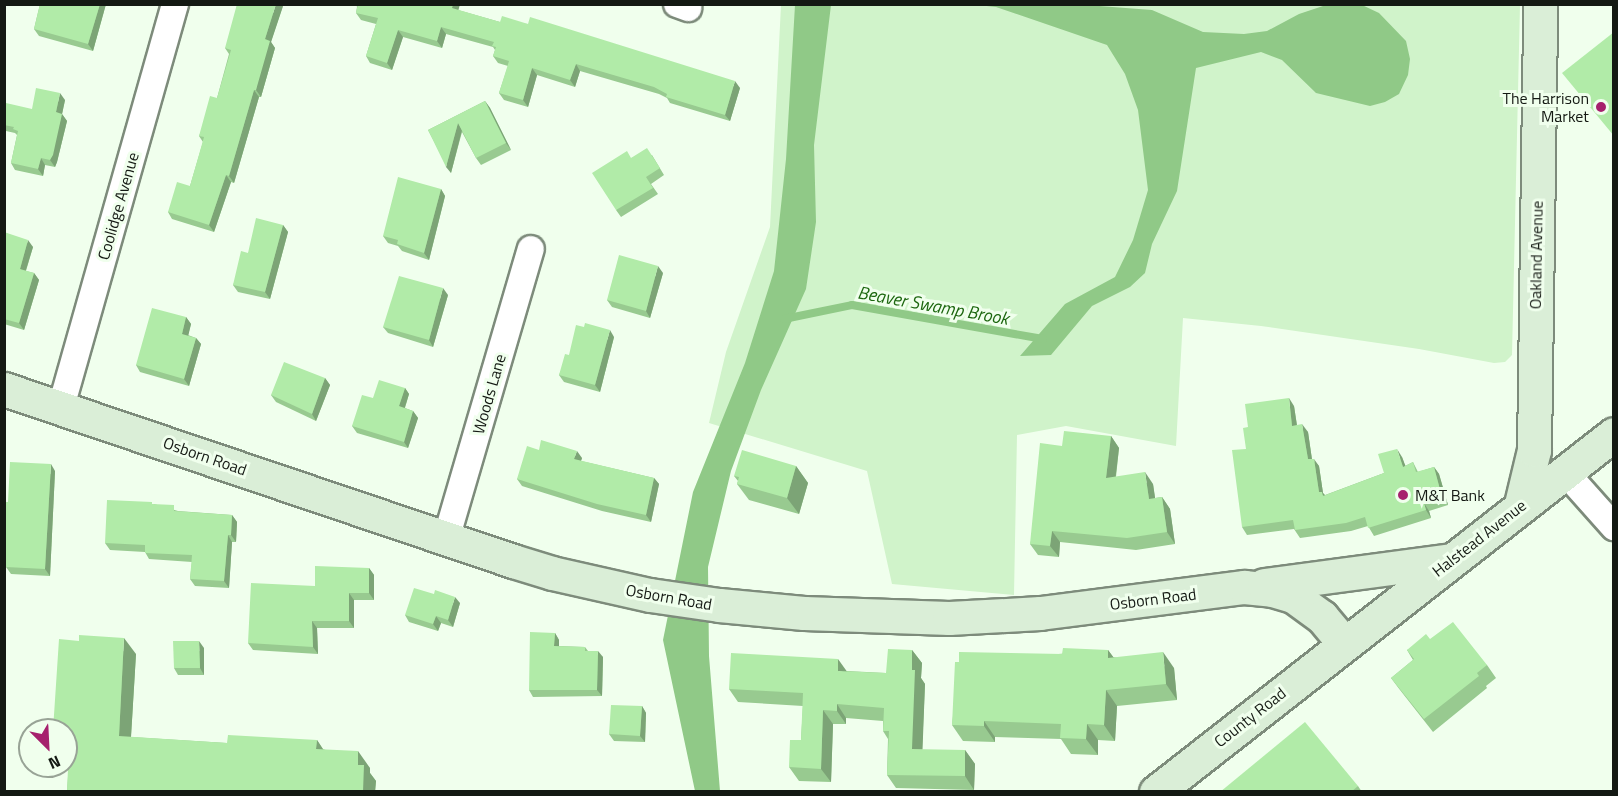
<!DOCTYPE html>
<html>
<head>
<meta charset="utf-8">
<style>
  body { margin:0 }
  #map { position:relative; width:1618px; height:796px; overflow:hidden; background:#f0ffed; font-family:"Titillium Web",sans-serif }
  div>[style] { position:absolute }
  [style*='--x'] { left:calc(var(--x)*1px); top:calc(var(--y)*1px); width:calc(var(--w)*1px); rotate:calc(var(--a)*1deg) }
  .green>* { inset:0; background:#d0f3ca }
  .water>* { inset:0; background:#90c987 }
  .stream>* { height:8px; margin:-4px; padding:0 4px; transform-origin:4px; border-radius:4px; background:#90c987 }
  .roads { filter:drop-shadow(2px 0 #7d8b7b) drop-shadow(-2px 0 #7d8b7b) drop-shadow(0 2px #7d8b7b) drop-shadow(0 -2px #7d8b7b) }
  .street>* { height:26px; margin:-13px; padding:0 13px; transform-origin:13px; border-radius:13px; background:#fff }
  .secondary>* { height:33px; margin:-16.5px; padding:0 16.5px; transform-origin:16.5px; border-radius:16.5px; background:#daeed7 }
  .wall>* { inset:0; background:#98ca90 }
  .shaded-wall>* { inset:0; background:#7ca476 }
  .building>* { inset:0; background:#b1eba8 }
  .dots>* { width:16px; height:16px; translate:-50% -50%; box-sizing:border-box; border:3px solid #f0ffed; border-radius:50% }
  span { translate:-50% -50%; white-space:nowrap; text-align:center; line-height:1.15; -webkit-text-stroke:6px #f0ffed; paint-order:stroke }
  .poi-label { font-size:16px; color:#141913 }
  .right { translate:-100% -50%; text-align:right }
  .left { translate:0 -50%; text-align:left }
  .street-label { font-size:16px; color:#141913 }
  .water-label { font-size:18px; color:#1c670f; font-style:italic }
  .frame { position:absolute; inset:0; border:6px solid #141913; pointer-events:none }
  .north { position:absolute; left:18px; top:718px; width:60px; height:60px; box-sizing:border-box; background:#f0ffed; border:2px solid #98a396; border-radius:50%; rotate:156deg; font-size:16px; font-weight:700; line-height:24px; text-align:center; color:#141913 }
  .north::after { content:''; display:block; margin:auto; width:21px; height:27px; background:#a6216d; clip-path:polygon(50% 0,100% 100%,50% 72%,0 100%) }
</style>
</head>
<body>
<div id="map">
  <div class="green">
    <i style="clip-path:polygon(781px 5px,1520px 5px,1512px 355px,1505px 362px,1494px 363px,1419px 349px,1261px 326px,1183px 318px,1176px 446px,1066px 426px,1017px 435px,1014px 595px,892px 584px,867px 471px,709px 423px,726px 352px,770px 227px)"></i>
  </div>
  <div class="water">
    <i style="clip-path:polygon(795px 5px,831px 5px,814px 145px,816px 222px,806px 289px,761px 390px,731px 471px,708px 567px,709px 656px,720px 791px,695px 791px,663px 640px,693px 492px,745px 363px,774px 271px,786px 159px)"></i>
    <i style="clip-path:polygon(1086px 5px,1152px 10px,1203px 32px,1244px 34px,1267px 31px,1299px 14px,1323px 6px,1362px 5px,1379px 13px,1406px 41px,1410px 59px,1408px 75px,1399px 94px,1385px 102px,1370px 106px,1316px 93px,1282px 60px,1261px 52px,1196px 68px,1177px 191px,1152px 244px,1145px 273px,1130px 287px,1092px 306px,1051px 355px,1020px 356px,1065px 304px,1115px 277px,1133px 240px,1148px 190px,1138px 110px,1125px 74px,1107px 45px,996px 7px,977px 5px)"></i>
  </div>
  <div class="stream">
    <i style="--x:784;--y:319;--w:69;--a:-11.6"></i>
    <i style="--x:852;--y:305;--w:194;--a:10.1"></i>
  </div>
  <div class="roads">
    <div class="street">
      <i style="--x:677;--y:4;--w:12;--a:20"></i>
      <i style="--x:61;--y:407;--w:419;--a:-74.2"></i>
      <i style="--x:1565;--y:472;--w:74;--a:48.3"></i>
      <i style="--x:446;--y:539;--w:302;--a:-73.7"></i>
    </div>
    <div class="secondary">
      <i style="--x:4;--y:389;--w:537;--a:18.67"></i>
      <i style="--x:513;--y:561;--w:41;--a:17.1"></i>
      <i style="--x:552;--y:573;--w:100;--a:12.7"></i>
      <i style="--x:650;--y:595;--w:70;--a:8.2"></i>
      <i style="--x:719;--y:605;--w:85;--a:5.4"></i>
      <i style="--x:804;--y:613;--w:145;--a:2"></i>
      <i style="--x:949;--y:618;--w:91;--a:-3.1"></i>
      <i style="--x:1040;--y:613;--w:206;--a:-7.3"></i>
      <i style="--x:1244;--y:587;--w:28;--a:6"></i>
      <i style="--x:1272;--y:590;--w:22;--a:16"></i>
      <i style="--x:1293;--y:596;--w:36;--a:36"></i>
      <i style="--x:1322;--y:617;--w:34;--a:50"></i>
      <i style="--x:1521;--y:504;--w:56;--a:-76.5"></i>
      <i style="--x:1534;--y:450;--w:446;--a:-89.2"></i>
      <i style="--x:1264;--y:585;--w:189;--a:-7.6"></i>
      <i style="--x:1156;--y:792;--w:581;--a:-38.01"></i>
    </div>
  </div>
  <div class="wall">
    <i style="clip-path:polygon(40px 4px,106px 4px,93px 51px,39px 36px,34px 29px)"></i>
    <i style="clip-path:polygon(356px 4px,460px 4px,458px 10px,500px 22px,528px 24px,740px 88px,730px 121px,670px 103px,667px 98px,659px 94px,580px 71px,575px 87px,537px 75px,528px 107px,504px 100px,499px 93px,508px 66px,498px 63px,493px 56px,495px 50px,493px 47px,446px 34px,442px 48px,403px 37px,392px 70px,370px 63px,366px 56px,376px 24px,361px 20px,356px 13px,357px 7px)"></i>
    <i style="clip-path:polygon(283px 6px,271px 42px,275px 48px,261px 97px,259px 97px,234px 183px,231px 182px,214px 232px,172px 219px,168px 212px,190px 186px,203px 142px,199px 136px,217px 98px,229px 54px,225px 48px)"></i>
    <i style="clip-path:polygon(65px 100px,62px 114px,67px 121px,57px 162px,55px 167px,45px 165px,43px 176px,15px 170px,11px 163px,17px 135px,15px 133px,6px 131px,4px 129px,4px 109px,32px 109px)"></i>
    <i style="clip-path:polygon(485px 101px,490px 108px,511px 150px,481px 165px,476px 158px,462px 132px,451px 173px,428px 130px)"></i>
    <i style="clip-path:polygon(652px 155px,664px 175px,651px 184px,658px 194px,621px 217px,616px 210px,631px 158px)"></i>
    <i style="clip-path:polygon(441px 189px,445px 196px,429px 260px,402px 251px,398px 246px,388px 243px,383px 236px)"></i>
    <i style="clip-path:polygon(283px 225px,288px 232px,270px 299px,238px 292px,233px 285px,248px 253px)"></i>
    <i style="clip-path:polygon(4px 232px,33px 247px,26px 271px,34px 273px,39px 280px,24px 330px,4px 324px)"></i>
    <i style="clip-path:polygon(663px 273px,650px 318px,612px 307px,607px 300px)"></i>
    <i style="clip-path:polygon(448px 295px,433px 347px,388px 333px,383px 327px)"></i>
    <i style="clip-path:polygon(186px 317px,191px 324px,188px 335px,196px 338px,201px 344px,189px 386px,140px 372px,136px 365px)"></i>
    <i style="clip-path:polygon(614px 337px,600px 392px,564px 382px,559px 375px,569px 355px)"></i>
    <i style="clip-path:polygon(325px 378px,330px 385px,316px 421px,276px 402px,271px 395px)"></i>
    <i style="clip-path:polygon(405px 388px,409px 394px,405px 408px,413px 411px,418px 418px,408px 448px,357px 433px,352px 426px,373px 398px)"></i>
    <i style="clip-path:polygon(1294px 406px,1297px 425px,1308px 432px,1312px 459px,1319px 466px,1323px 493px,1325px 495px,1384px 473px,1402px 457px,1405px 466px,1413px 462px,1418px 472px,1434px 467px,1439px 474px,1448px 505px,1429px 511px,1431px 518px,1374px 536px,1368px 526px,1351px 531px,1300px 538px,1294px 529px,1247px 535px,1242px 527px,1246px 449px,1248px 427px)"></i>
    <i style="clip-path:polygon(1111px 436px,1119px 448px,1116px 477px,1153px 484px,1155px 498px,1162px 497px,1170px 509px,1175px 544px,1136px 550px,1060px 542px,1059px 557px,1038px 555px,1030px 544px,1062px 446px)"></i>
    <i style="clip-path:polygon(539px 450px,582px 458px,581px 461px,654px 478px,659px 484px,651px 522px,602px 511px,522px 486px,517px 479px)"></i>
    <i style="clip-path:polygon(796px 466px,808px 483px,799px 514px,749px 500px,737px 484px,738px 481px,734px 476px)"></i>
    <i style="clip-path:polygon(55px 471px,50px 576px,11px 574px,6px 567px,6px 565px,4px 565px,4px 502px,8px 502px)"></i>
    <i style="clip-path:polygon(154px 504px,178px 511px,232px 515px,237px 522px,236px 542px,232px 542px,229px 588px,195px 586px,190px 579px,192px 562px,149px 559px,145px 552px,110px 550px,105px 543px)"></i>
    <i style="clip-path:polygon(369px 568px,374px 575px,374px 600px,354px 600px,354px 628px,317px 628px,318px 654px,253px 650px,248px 643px,315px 586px)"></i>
    <i style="clip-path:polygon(460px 603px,453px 627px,441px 623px,438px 631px,409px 622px,405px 615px)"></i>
    <i style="clip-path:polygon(555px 633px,559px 640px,559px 646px,585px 647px,588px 651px,603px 657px,602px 696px,533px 697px,529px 690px)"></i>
    <i style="clip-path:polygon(1430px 639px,1487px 665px,1496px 678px,1486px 686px,1487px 688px,1433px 732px,1400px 690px,1391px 678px,1413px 660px,1407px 650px)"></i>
    <i style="clip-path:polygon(79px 641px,136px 654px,131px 737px,227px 743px,317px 740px,323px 749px,370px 768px,370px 773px,376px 781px,375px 792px,67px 792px,69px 761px,66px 760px,66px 730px)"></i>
    <i style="clip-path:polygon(204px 648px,204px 675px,178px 675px,174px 668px)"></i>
    <i style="clip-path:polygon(912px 650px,922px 663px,921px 678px,925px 684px,922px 750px,965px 750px,975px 764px,974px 790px,896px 788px,887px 775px,888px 739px,883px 731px,883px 721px,846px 718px,846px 724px,833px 724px,831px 782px,799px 781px,789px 767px,801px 740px,803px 706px,738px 702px,729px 689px,847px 671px,886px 673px)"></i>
    <i style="clip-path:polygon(1108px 650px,1113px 657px,1174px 668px,1177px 700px,1117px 706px,1115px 741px,1098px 740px,1098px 755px,1071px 754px,1061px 739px,995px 737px,995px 742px,963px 741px,952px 725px,959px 662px)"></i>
    <i style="clip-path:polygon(642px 706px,646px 713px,645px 742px,614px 741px,609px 734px)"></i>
    <i style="clip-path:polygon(1358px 786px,1362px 792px,1220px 792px)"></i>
  </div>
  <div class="shaded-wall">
    <i style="clip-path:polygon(100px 4px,106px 4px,93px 51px,88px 44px)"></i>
    <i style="clip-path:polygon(276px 4px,281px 4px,283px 6px,271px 42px,275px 48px,261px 97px,256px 90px,265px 39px)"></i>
    <i style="clip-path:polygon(453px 4px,460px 4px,457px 15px,452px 8px)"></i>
    <i style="clip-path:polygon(441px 27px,446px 34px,442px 48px,437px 41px)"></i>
    <i style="clip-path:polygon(398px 30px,403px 37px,392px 70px,387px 63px)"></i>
    <i style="clip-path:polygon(576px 64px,580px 71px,575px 87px,570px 80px)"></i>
    <i style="clip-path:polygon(532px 68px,537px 75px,528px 107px,523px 100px)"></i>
    <i style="clip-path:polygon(735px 81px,740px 88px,730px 121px,725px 115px)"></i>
    <i style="clip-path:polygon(254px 90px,259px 97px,234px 183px,229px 176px)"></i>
    <i style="clip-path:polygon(60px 93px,65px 100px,61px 119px,56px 112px)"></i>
    <i style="clip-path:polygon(485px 101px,490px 108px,511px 150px,506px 143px)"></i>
    <i style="clip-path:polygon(62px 114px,67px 121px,57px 162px,55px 167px,50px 160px)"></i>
    <i style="clip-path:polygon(458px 123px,462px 130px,451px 173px,446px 167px)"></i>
    <i style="clip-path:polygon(41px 158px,45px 165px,43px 176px,38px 169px)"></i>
    <i style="clip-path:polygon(226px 175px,231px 182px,214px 232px,209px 225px)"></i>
    <i style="clip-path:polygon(441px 189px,445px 196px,429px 260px,424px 253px)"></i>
    <i style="clip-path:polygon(283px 225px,288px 232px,270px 299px,265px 292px)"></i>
    <i style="clip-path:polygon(28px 240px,33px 247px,24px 276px,20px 269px)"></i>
    <i style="clip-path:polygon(658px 266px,663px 273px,650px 318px,646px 311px)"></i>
    <i style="clip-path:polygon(34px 273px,39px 280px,24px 330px,19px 323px)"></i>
    <i style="clip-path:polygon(443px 288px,448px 295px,433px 347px,429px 340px)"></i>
    <i style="clip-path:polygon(186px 317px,191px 324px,187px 341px,182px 334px)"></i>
    <i style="clip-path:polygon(610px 330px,614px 337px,600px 392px,595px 385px)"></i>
    <i style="clip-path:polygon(196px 338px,201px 344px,189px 386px,184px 379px)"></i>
    <i style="clip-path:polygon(325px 378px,330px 385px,316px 421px,312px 414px)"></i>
    <i style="clip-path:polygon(405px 388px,409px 394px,403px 413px,399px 406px)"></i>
    <i style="clip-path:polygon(1289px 398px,1294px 406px,1298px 433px,1292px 426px)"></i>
    <i style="clip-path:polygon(413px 411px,418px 418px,408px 448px,404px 442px)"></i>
    <i style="clip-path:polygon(1302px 424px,1308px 432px,1313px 467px,1308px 459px)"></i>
    <i style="clip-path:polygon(1111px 436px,1119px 448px,1114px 490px,1106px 478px)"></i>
    <i style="clip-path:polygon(1397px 449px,1402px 457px,1409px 475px,1403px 467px)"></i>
    <i style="clip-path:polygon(577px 451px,582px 458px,579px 466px,574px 459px)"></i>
    <i style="clip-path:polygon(1314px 459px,1319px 466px,1323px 493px,1328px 499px,1319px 492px)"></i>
    <i style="clip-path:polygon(51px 464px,55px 471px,50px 576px,45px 569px)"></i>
    <i style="clip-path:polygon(796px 466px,808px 483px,799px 514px,787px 498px)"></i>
    <i style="clip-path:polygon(1434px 467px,1439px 474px,1448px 505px,1442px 497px)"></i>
    <i style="clip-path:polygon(1145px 472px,1153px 484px,1157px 511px,1149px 499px)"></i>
    <i style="clip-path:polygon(654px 478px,659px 484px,651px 522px,646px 515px)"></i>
    <i style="clip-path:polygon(1162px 497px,1170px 509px,1175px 544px,1167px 532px)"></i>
    <i style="clip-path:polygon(1424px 503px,1429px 511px,1431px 518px,1426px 510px)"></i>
    <i style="clip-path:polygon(232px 515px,237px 522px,236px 542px,231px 535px)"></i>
    <i style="clip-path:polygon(1052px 531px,1060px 542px,1059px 557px,1050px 546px)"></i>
    <i style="clip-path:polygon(228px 535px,232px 542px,229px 588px,224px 581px)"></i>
    <i style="clip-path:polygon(369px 568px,374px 575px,374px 600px,369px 593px)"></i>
    <i style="clip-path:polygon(349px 593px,354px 600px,354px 628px,349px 621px)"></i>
    <i style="clip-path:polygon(455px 597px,460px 603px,453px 627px,448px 620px)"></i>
    <i style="clip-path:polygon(436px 616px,441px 623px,438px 631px,433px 624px)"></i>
    <i style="clip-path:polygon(312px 621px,317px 628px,318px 654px,313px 647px)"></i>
    <i style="clip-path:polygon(555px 633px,559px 640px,559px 653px,554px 646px)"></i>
    <i style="clip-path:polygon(124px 638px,136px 654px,130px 753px,119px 736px)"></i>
    <i style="clip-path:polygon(199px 641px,204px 648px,204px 675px,200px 668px)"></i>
    <i style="clip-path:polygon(912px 650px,922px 663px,921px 678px,925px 684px,922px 763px,912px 749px)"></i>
    <i style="clip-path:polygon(1108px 650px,1120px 666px,1108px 658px)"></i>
    <i style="clip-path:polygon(598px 651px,603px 657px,602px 696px,597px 690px)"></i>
    <i style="clip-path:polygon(1163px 652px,1174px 668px,1177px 700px,1166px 684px)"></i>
    <i style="clip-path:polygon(838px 659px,848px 673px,838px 671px)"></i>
    <i style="clip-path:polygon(1106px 690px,1117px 706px,1115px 741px,1104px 725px)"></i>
    <i style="clip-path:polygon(837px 704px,846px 718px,846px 724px,837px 711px)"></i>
    <i style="clip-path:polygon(642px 706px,646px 713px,645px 742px,640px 736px)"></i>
    <i style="clip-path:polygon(823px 710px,833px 724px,831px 782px,821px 769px)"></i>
    <i style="clip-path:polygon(984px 721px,995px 737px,995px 742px,984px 726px)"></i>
    <i style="clip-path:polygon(1087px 724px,1098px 740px,1098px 755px,1086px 739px)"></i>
    <i style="clip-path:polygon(317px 740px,328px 757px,316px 749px)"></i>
    <i style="clip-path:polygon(965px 750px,975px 764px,974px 790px,965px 776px)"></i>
    <i style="clip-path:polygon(358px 751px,370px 768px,370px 773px,376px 781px,375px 792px,363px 792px,358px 765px)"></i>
  </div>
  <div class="building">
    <i style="clip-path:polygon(40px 4px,100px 4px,88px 44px,34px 29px)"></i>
    <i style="clip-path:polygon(237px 4px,276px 4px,265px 39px,270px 41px,256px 90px,254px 90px,229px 176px,226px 175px,209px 225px,168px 212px,177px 182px,190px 186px,204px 137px,199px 136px,210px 96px,217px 98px,231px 50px,225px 48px)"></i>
    <i style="clip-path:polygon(358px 4px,453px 4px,452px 8px,500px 22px,502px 16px,528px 24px,530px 17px,735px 81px,725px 115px,666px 97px,667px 94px,654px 87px,576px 64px,570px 80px,532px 68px,523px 100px,499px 93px,509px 61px,493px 56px,496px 47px,492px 46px,494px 42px,441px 27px,437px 41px,398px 30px,387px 63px,366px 56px,378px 18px,356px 13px)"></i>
    <i style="clip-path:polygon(1614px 32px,1614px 136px,1562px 73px)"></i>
    <i style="clip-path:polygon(36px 88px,60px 93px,56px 112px,62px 114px,53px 155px,50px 160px,41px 158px,38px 169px,11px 163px,18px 131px,13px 129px,14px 127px,4px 125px,4px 109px,6px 103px,32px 109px)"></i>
    <i style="clip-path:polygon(485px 101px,506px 143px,476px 158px,458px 123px,446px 167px,428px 130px)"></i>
    <i style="clip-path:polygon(647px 148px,660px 168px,646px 177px,653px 188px,616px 210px,592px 173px,627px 151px,631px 158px)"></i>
    <i style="clip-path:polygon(398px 177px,441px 189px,424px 253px,397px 244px,398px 240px,383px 236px)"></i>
    <i style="clip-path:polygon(256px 218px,283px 225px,265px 292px,233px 285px,241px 251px,248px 253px)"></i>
    <i style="clip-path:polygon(4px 232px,28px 240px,20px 269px,34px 273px,19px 323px,4px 319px)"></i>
    <i style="clip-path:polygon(619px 255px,658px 266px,646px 311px,607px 300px)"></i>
    <i style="clip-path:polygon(399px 276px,443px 288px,429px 340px,383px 327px)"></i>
    <i style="clip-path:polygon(152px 308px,186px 317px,182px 334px,196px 338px,184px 379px,136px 365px)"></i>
    <i style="clip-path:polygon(585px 323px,610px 330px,595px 385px,559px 375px,565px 354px,569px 355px,576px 325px,584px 327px)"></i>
    <i style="clip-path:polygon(284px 362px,325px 378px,312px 414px,271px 395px)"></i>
    <i style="clip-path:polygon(379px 380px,405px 388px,399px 406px,413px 411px,404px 442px,352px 426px,362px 395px,373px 398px)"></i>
    <i style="clip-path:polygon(1289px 398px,1292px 426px,1302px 424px,1308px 459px,1314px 459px,1319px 492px,1322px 492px,1323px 496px,1384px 473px,1378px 454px,1397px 449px,1403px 467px,1413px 462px,1416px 472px,1434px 467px,1442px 497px,1424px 503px,1426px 510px,1368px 528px,1365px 517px,1346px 523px,1295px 530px,1293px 520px,1242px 527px,1232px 450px,1246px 449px,1243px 428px,1248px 427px,1245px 404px)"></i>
    <i style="clip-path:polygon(1064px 431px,1111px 436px,1106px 478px,1145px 472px,1149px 499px,1162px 497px,1167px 532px,1127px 538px,1052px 531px,1050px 546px,1030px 544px,1040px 443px,1062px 446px)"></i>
    <i style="clip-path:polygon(541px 440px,577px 451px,574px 459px,654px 478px,646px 515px,597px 504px,517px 479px,527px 446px,539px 450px)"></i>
    <i style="clip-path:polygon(742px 450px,796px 466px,787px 498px,737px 484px,739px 477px,734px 476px)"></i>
    <i style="clip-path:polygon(10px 462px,51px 464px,45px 569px,6px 567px,6px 559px,4px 559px,4px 502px,8px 502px)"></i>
    <i style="clip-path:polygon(107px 500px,152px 502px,152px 504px,174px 505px,174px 511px,232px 515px,231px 535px,228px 535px,224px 581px,190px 579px,192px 555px,145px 553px,145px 545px,105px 543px)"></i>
    <i style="clip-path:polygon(315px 566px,369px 568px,369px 593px,349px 593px,349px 621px,312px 621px,313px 647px,248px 643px,251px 583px,315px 586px)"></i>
    <i style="clip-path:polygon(414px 588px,434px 594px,435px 590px,455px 597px,448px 620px,436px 616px,433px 624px,405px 615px)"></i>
    <i style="clip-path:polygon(1453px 622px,1487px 665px,1477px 673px,1479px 676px,1424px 719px,1391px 678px,1414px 659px,1407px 650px,1426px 634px,1430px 639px)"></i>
    <i style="clip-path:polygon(530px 632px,555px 633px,554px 646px,585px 647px,585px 651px,598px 651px,597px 690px,529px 690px)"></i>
    <i style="clip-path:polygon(79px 635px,124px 638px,119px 736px,227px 743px,228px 735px,317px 740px,316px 749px,358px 751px,358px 765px,364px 765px,363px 792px,67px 792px,69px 745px,66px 744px,66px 730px,53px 730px,59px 639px,79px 641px)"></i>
    <i style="clip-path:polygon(173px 641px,199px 641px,200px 668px,174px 668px)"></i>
    <i style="clip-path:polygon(1063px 648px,1108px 650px,1108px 658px,1163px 652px,1166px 684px,1106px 690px,1104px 725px,1087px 724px,1086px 739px,1060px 738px,1061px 724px,984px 721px,984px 726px,952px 725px,955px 662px,959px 662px,959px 652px,1062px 654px)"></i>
    <i style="clip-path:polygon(888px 649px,912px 650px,912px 670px,915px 670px,912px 749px,965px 750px,965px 776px,887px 775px,889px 731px,883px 731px,884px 708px,837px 704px,837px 711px,823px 710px,821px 769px,789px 767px,790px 740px,801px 740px,803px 693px,729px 689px,731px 653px,838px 659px,838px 671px,886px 673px)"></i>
    <i style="clip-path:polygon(611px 705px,642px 706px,640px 736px,609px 734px)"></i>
    <i style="clip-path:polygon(1305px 722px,1358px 786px,1351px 792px,1220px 792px)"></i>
  </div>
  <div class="dots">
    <i style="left:1601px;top:107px;background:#a6216d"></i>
    <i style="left:1403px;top:495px;background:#a6216d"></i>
  </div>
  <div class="poi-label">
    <span class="right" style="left:1589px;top:107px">The Harrison<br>Market</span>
    <span class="left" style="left:1415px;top:495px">M&amp;T Bank</span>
  </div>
  <div class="street-label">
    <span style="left:118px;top:206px;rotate:-74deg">Coolidge Avenue</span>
    <span style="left:1536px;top:255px;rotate:-89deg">Oakland Avenue</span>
    <span style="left:489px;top:394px;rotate:-74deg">Woods Lane</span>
    <span style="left:205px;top:456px;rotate:19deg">Osborn Road</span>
    <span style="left:1479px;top:538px;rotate:-38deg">Halstead Avenue</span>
    <span style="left:669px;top:597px;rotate:10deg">Osborn Road</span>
    <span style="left:1153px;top:599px;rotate:-7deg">Osborn Road</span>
    <span style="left:1250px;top:717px;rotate:-38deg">County Road</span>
  </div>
  <div class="water-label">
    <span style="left:933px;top:306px;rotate:10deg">Beaver Swamp Brook</span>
  </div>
  <div class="frame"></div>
  <div class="north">N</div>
</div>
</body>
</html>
